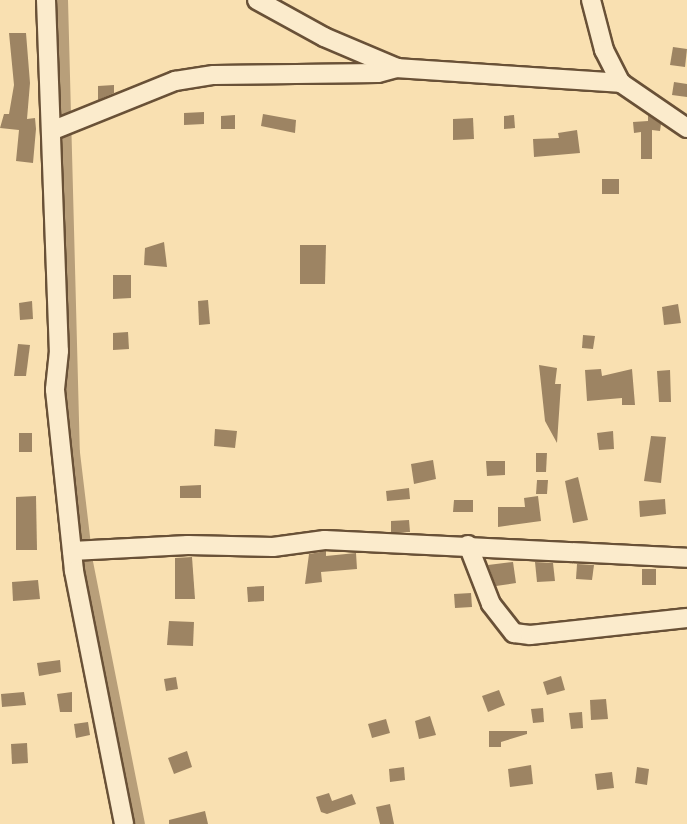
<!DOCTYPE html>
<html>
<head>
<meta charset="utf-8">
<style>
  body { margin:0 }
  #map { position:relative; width:687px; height:824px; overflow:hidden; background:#f9e0b1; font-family:Vollkorn,serif }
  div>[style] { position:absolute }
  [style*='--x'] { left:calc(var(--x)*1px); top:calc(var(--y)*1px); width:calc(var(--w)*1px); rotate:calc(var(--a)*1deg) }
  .canal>* { height:14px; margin:-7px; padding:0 7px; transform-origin:7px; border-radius:7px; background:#b89f7a }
  .building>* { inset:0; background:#9d8463 }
  .roads { filter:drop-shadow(2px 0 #695137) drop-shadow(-2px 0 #695137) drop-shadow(0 2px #695137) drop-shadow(0 -2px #695137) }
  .street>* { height:18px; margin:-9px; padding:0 9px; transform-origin:9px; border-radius:9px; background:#fbebcc }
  span { translate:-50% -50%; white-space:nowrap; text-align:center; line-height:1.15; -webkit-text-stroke:5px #fbebcc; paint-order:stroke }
</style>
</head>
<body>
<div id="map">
  <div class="canal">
    <i style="--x:61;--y:0;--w:453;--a:88.5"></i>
    <i style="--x:73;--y:453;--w:110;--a:83.2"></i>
    <i style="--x:86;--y:562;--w:267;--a:78.8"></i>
  </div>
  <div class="building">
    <i style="clip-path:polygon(9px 33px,26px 33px,30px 83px,27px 119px,35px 118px,36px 129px,33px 163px,16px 161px,19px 130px,0 128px,4px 114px,9px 114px,14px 85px)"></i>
    <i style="clip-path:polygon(673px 47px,687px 49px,685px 67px,670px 65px)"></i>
    <i style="clip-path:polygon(674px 82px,687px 84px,687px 97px,672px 95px)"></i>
    <i style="clip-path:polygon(114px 85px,114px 93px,98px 100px,98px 86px)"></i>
    <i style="clip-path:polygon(204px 112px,204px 124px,184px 125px,184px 113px)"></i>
    <i style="clip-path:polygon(263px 114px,296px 120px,295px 133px,261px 126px)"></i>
    <i style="clip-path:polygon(235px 115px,235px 129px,221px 129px,221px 116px)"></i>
    <i style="clip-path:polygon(514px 115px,515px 128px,504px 129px,504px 116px)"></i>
    <i style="clip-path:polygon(648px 115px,661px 124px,660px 131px,652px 130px,652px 159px,641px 159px,641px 132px,634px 133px,633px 122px,648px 121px)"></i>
    <i style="clip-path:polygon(473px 118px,474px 139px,453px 140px,453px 119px)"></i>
    <i style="clip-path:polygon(577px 130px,580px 153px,534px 157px,533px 139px,559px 138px,558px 133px)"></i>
    <i style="clip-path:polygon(602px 179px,619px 179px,619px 194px,602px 194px)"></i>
    <i style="clip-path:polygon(164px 242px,167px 267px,144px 265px,145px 248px)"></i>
    <i style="clip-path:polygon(300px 245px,326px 245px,325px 284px,300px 284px)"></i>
    <i style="clip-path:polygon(113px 275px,131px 275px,131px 298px,113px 299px)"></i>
    <i style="clip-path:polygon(208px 300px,210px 324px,199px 325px,198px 301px)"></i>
    <i style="clip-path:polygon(32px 301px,33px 319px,20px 320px,19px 303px)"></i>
    <i style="clip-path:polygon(678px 304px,681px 323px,664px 325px,662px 307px)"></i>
    <i style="clip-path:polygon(128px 332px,129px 349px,113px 350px,113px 333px)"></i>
    <i style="clip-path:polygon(583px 335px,595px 336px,593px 349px,582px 348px)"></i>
    <i style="clip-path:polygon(18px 344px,30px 345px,26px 376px,14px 376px)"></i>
    <i style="clip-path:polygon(539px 365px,557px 368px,555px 384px,561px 384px,557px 443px,545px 421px)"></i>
    <i style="clip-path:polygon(601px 369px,602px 376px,632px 369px,635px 405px,622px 405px,622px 398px,587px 401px,585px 370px)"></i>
    <i style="clip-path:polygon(670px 370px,671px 402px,659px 402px,657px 371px)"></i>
    <i style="clip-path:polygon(215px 429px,237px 431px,235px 448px,214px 446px)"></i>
    <i style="clip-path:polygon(613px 431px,614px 449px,599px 450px,597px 433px)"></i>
    <i style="clip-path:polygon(19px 433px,32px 433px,32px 452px,19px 452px)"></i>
    <i style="clip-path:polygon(651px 436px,666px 437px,661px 483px,644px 481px)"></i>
    <i style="clip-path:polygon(536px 453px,547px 453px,546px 472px,536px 472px)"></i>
    <i style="clip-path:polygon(433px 460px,436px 479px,414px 484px,411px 464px)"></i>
    <i style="clip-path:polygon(486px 461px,505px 461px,505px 475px,487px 476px)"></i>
    <i style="clip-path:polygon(578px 477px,588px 520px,573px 523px,565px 481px)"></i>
    <i style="clip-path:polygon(537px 480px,548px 480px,547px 494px,536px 494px)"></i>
    <i style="clip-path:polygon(201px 485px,201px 498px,180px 498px,180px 486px)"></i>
    <i style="clip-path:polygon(409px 488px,410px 499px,387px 501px,386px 491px)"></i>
    <i style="clip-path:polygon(36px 496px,37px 550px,16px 550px,16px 497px)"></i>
    <i style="clip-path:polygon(538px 496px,541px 521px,498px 527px,498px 507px,525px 507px,524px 498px)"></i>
    <i style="clip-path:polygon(665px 499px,666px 514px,640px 517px,639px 501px)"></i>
    <i style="clip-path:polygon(454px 500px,473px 500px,473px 512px,453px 512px)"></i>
    <i style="clip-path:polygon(409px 520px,410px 532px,391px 532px,391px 521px)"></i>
    <i style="clip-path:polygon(326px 551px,326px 556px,356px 553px,357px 569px,321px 572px,322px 582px,305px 584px,309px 554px)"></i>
    <i style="clip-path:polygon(192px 557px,195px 599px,175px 599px,175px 558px)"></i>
    <i style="clip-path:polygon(513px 562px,516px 583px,496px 586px,488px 565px)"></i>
    <i style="clip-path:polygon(535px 562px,553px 563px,555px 581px,537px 582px)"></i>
    <i style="clip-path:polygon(577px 564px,594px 565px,592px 580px,576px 579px)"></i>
    <i style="clip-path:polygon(642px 569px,656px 569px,656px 585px,642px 585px)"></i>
    <i style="clip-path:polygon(38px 580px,40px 599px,13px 601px,12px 582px)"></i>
    <i style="clip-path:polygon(264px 586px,264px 601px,248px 602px,247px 587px)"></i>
    <i style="clip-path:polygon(471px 593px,472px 607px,455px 608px,454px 594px)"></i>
    <i style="clip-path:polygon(169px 621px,194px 622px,193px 646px,167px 645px)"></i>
    <i style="clip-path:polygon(60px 660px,61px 672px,39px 676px,37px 663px)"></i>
    <i style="clip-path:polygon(561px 676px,565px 690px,547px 695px,543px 682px)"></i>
    <i style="clip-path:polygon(176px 677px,178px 689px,166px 691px,164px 679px)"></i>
    <i style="clip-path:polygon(499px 690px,505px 705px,488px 712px,482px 696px)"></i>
    <i style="clip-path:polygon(24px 692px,26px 705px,2px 707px,1px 694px)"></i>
    <i style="clip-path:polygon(72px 692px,72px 712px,60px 712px,57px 694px)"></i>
    <i style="clip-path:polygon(606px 699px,608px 719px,591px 720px,590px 700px)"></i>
    <i style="clip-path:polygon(543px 708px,544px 722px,533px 723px,531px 709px)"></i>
    <i style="clip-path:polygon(582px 712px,583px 728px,571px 729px,569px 713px)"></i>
    <i style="clip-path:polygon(430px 716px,436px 735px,419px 739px,415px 721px)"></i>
    <i style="clip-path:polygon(386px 719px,390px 733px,372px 738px,368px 724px)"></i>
    <i style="clip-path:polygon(88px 722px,90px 735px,76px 738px,74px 724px)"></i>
    <i style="clip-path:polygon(489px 731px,527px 731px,527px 734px,501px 742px,501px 747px,489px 747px)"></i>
    <i style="clip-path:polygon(27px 743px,28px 763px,12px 764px,11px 744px)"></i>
    <i style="clip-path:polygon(187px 751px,192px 767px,174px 774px,168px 758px)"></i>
    <i style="clip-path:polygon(531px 765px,533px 784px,510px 787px,508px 769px)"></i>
    <i style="clip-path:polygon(404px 767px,405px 780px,390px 782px,389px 769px)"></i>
    <i style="clip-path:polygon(637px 767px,649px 769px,647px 785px,635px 783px)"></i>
    <i style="clip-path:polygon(612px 772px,614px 788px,597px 790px,595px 774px)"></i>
    <i style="clip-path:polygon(329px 793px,332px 801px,352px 794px,356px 804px,327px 814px,321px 812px,316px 797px)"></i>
    <i style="clip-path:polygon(390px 804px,394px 824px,380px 824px,376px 807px)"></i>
    <i style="clip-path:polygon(205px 811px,208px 824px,169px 824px,169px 820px)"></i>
  </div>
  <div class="roads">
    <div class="street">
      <i style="--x:46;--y:0;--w:351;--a:87.9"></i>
      <i style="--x:59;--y:351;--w:39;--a:96"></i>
      <i style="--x:55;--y:390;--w:182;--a:84"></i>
      <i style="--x:74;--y:571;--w:258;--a:78.8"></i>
      <i style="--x:257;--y:0;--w:77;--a:28.9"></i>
      <i style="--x:324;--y:37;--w:79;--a:23"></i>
      <i style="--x:397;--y:68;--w:225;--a:3.8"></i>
      <i style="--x:621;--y:83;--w:80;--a:34.3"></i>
      <i style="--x:591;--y:0;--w:52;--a:75.4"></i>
      <i style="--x:604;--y:50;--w:37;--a:63"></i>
      <i style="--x:51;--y:131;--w:134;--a:-22"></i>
      <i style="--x:175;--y:81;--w:39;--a:-9"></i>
      <i style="--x:214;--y:75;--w:164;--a:-0.7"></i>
      <i style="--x:378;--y:73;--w:20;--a:-15"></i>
      <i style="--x:468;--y:545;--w:63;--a:68.7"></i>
      <i style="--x:491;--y:604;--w:37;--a:52"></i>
      <i style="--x:514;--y:633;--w:16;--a:7"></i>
      <i style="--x:530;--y:635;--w:158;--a:-6.2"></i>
      <i style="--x:72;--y:551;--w:116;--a:-3"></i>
      <i style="--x:188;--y:545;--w:85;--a:1.3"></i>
      <i style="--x:273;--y:547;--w:52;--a:-7.7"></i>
      <i style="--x:325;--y:540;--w:362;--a:2.8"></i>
    </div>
  </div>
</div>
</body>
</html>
